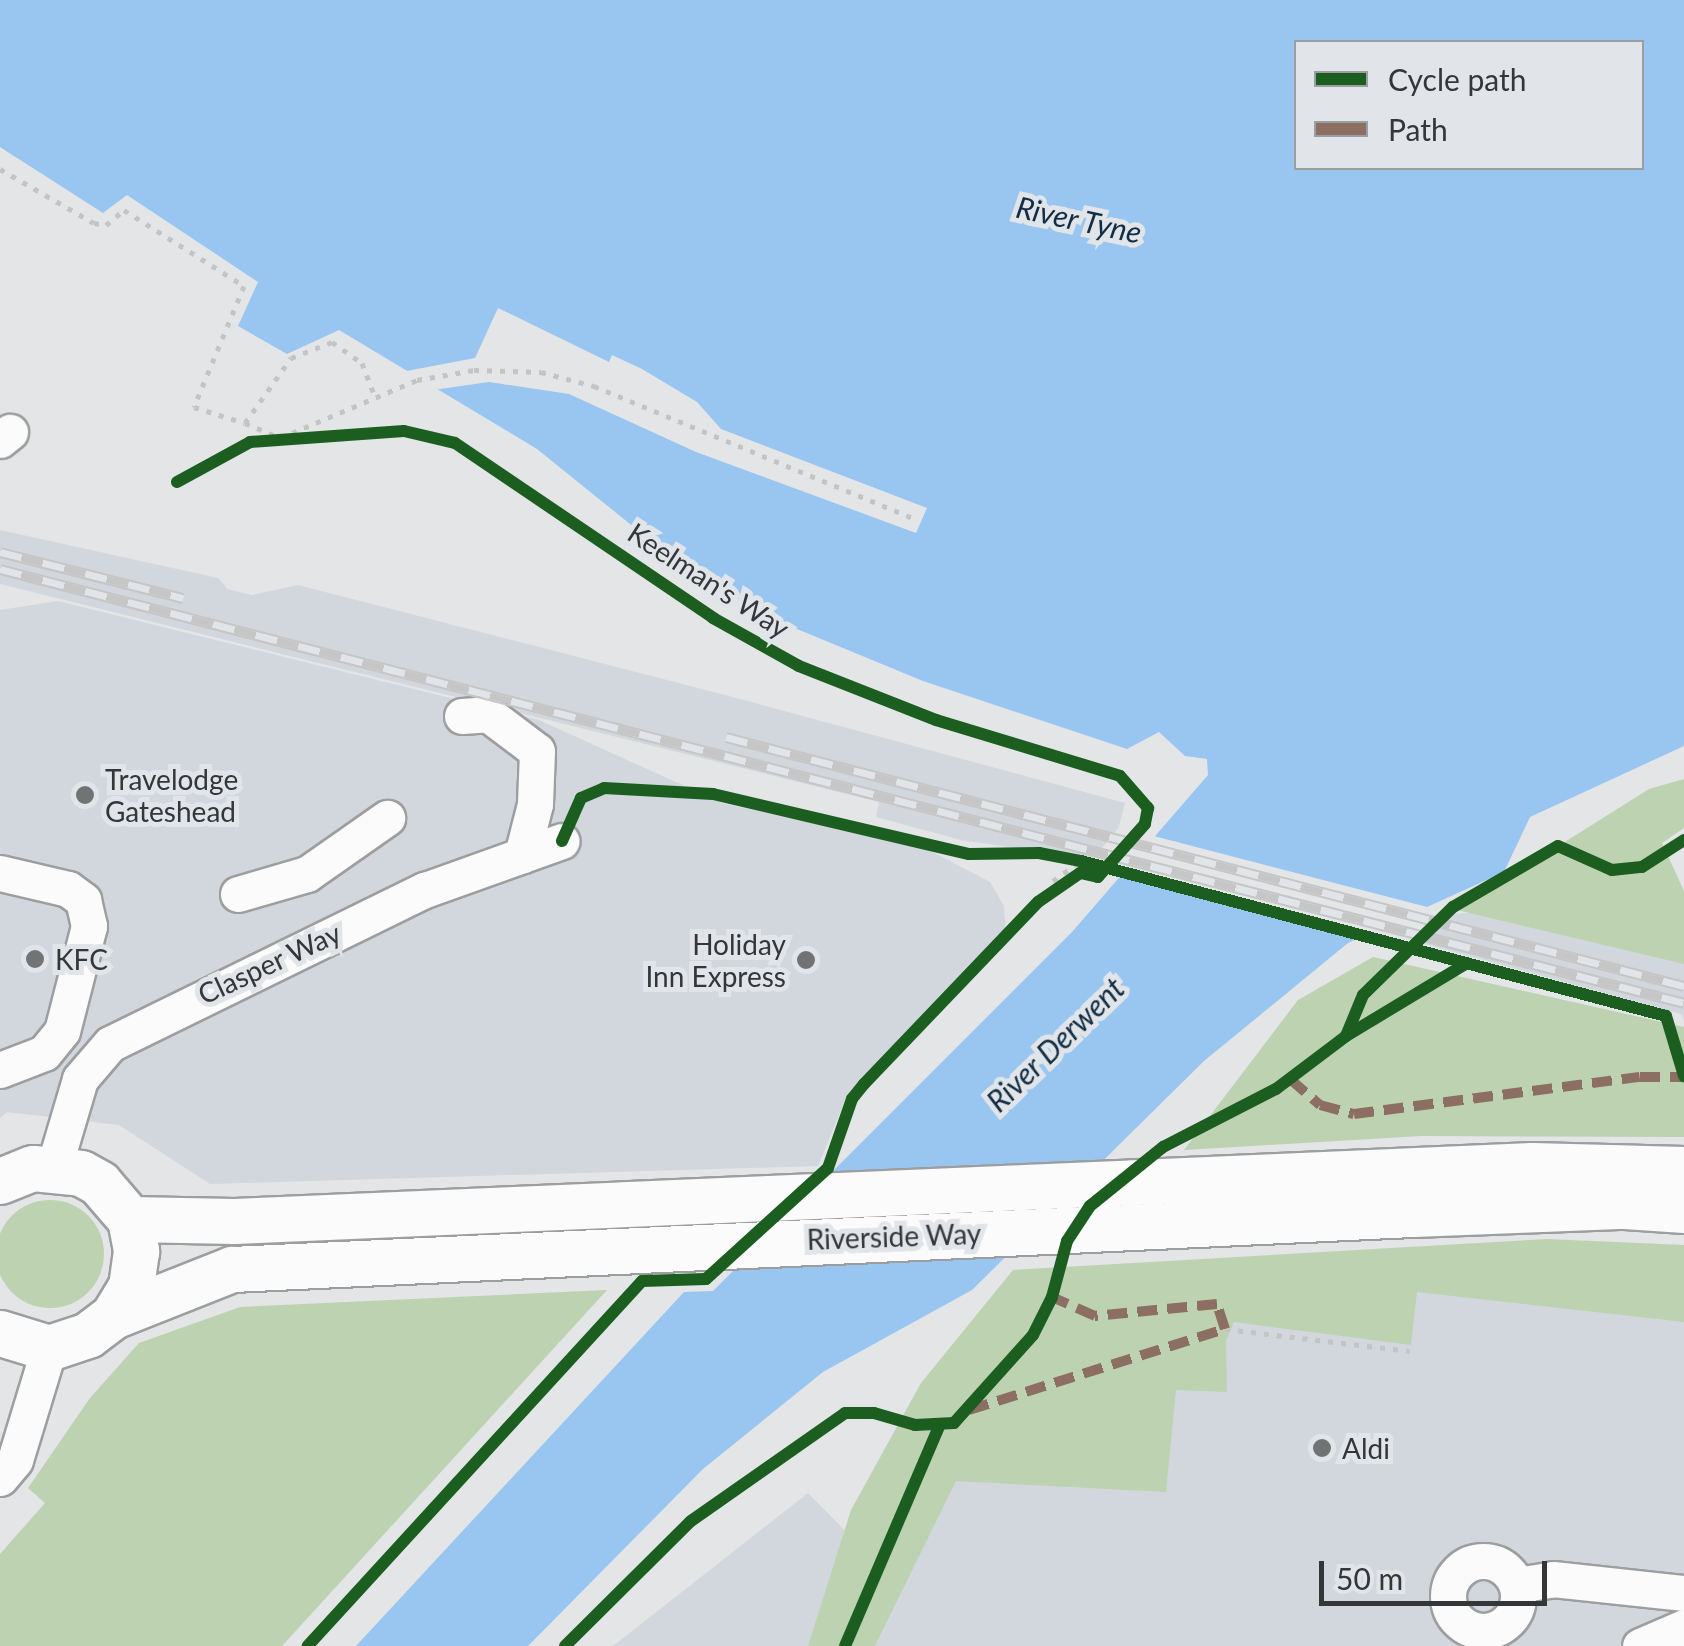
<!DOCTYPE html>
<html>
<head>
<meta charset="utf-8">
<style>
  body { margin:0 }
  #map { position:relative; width:1684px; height:1646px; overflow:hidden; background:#e3e5e7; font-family:Lato,sans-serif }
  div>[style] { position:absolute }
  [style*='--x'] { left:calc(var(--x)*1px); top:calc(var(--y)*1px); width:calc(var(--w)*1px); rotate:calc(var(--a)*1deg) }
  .built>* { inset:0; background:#d2d7de }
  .green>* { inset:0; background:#bcd2b1 }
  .round { border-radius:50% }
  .water>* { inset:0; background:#99c6f0 }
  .pier>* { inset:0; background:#e3e5e7 }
  .path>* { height:5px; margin-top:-2.5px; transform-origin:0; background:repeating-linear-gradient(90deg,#c3c4c4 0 5px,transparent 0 13px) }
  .roads { filter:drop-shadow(2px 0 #9c9ea0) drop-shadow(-2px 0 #9c9ea0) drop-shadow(0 2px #9c9ea0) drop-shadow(0 -2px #9c9ea0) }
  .minor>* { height:35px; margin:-17.5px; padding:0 17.5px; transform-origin:17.5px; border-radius:17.5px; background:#fbfbfb }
  .minor>.ring { margin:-17.5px; padding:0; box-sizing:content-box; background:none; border:35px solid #fbfbfb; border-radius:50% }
  .major>* { height:45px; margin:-22.5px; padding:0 22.5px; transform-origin:22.5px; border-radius:22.5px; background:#fbfbfb }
  .rail>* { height:11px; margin-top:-5.5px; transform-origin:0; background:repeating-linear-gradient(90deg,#e1e5e9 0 22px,#c6c6c7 0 44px); box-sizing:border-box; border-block:2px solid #c6c6c7 }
  .quiet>* { height:10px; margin-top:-5px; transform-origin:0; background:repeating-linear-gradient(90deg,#8d6e63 0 20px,transparent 0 30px) }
  .cycleway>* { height:12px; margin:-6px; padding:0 6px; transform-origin:6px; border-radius:6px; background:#1b5e20 }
  .dots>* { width:28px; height:28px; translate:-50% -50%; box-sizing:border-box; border:5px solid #e1e5e9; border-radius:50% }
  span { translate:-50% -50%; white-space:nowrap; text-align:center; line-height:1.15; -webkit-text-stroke:10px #e1e5e9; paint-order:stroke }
  .street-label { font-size:28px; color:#343638 }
  .poi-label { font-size:28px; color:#343638 }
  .left { translate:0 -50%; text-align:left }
  .right { translate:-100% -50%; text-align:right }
  .water-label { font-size:30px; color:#132d45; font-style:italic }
  .legend { position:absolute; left:1294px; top:40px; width:350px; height:130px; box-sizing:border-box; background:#e1e5e9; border:2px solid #9c9fa2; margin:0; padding:12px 18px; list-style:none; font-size:30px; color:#343638 }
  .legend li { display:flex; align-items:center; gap:20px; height:50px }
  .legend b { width:50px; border:2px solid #9c9fa2 }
  .scale { position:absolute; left:1319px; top:1561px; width:228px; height:45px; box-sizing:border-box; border:5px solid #343638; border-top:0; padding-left:12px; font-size:30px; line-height:35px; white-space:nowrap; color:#343638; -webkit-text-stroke:8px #e1e5e9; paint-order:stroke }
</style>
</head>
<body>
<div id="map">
  <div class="built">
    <i style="clip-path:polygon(0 530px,218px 578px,227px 589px,252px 595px,298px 585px,729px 696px,1125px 803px,1119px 827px,1093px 859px,961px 840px,876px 817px,879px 802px,0 584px)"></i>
    <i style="clip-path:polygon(58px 601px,539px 720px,722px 803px,927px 849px,990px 882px,1004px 906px,1006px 934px,848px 1093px,818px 1166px,210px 1184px,119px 1125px,7px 1112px,0 1118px,0 610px)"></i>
    <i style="clip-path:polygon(1570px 904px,1684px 928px,1684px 1021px,1681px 1014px,1425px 944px,1454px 914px)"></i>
    <i style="clip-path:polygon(1077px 1268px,1684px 1304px,1684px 1646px,875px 1646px,955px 1481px)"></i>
    <i style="clip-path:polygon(808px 1493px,854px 1540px,820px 1646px,613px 1646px)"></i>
  </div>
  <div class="green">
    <i style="clip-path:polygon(1684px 779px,1684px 828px,1662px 843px,1684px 891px,1684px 964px,1457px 910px,1649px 789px)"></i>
    <i style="clip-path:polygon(1373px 957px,1684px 1027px,1684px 1137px,1421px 1136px,1184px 1150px,1298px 1000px)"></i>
    <i class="round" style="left:-4px;top:1200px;width:108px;height:108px"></i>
    <i style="clip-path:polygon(1547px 1239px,1684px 1245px,1684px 1322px,1417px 1292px,1411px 1345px,1234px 1322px,1226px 1341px,1227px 1392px,1176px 1390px,1166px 1492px,956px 1481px,875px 1646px,808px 1646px,851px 1510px,921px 1383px,1013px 1270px)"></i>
    <i style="clip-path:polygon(607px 1290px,282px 1646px,0 1646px,0 1554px,45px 1503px,28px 1488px,90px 1398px,139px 1343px,240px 1307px)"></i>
  </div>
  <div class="water">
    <i style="clip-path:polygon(evenodd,0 0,1684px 0,1684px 746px,1530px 817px,1504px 872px,1348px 943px,1204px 1061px,972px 1290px,823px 1372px,703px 1469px,528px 1646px,356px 1646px,684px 1292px,713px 1291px,1072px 932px,1208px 775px,1207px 759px,1185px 756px,1159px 732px,1127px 749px,923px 681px,763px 615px,656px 545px,537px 449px,339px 330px,287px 354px,238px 326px,258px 282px,127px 195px,103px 213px,0 147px,0 0,1296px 42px,1642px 42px,1642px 168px,1296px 168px,1296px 42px)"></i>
  </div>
  <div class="pier">
    <i style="clip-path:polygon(498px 308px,609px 362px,612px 355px,642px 369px,697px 402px,721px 429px,927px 508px,916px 533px,696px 452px,569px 394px,489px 382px,426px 391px,396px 373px,475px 358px)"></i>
    <i style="clip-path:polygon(1150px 835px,1435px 909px,1368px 939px,1115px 875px)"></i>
  </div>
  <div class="path">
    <i style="--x:0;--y:169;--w:108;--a:29.9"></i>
    <i style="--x:94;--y:223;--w:12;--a:9"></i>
    <i style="--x:106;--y:225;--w:23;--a:-40"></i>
    <i style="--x:124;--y:210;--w:142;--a:32.3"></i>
    <i style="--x:244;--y:286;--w:131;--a:112.5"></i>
    <i style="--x:194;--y:407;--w:53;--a:17.4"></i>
    <i style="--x:245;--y:423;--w:80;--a:-54.7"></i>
    <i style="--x:291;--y:358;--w:44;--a:-21.3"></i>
    <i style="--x:332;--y:342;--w:37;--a:35"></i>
    <i style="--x:362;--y:363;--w:33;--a:69"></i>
    <i style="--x:245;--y:423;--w:38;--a:23"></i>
    <i style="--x:280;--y:438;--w:149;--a:-22.9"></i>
    <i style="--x:417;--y:380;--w:58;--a:-10"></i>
    <i style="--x:474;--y:370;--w:67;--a:1.7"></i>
    <i style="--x:541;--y:372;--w:55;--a:14.8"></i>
    <i style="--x:594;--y:386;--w:345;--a:22.5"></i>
    <i style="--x:1053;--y:881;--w:34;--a:-36"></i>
    <i style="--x:1225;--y:1329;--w:186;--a:6.8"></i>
  </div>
  <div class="roads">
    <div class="minor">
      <i style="--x:0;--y:440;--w:13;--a:-39"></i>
      <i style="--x:462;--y:716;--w:26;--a:-4"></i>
      <i style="--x:488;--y:714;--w:61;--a:37.1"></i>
      <i style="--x:537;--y:751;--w:53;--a:92.2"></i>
      <i style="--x:535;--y:804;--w:53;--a:104.3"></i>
      <i style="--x:0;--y:873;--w:70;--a:13.2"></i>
      <i style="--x:68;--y:889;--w:19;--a:36"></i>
      <i style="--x:83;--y:900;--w:27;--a:77"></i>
      <i style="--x:89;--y:926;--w:108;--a:104.4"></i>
      <i style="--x:62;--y:1031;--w:28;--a:129"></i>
      <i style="--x:44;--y:1053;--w:47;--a:158.9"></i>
      <i style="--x:238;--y:894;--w:72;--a:-16.2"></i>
      <i style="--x:307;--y:874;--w:98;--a:-35"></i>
      <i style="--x:54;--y:1167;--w:92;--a:-73.5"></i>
      <i style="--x:80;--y:1079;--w:46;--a:-49.4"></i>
      <i style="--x:110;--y:1044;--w:351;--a:-26.1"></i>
      <i style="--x:425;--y:890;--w:145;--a:-19.7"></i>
      <i style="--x:0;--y:1478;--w:23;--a:-50"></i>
      <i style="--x:15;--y:1460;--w:117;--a:-73.1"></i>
      <i class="ring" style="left:1448px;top:1561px;width:35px;height:35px"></i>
      <i style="--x:1517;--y:1585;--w:36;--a:-9"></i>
      <i style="--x:1553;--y:1579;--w:132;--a:6.1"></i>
      <i style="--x:1640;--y:1646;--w:48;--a:-23.4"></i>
    </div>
    <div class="major">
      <i style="--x:0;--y:1181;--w:35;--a:-22"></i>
      <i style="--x:33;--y:1168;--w:48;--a:5.9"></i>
      <i style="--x:81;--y:1173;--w:21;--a:29"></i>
      <i style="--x:99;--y:1183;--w:48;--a:49.3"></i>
      <i style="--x:130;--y:1219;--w:33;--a:79"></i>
      <i style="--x:136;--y:1251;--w:35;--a:98"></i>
      <i style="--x:131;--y:1286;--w:35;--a:121"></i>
      <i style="--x:113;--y:1316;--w:31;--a:143"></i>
      <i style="--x:88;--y:1335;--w:41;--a:161.6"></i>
      <i style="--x:49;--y:1348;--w:51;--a:-163"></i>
      <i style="--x:130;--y:1219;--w:104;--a:1.1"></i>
      <i style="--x:234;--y:1221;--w:1299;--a:-2.47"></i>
      <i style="--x:1532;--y:1165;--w:152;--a:1.5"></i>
      <i style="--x:113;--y:1316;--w:128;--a:-21.6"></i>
      <i style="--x:232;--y:1269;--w:1182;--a:-2.67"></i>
      <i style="--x:1413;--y:1214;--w:212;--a:-2.2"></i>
      <i style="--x:1625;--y:1206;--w:59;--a:3.9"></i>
    </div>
  </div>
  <div class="rail">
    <i style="--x:0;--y:552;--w:189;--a:14.1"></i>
    <i style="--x:0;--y:569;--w:1739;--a:14.45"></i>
    <i style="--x:726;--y:737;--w:990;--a:14.57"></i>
  </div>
  <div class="quiet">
    <i style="--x:1290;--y:1079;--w:40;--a:41"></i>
    <i style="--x:1320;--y:1105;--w:35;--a:15"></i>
    <i style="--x:1354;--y:1114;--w:288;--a:-7.4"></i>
    <i style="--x:1640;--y:1077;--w:44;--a:0"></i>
    <i style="--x:969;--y:1410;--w:269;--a:-17.6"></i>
    <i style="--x:1225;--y:1329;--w:26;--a:-108"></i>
    <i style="--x:1217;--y:1304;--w:123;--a:174.4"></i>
    <i style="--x:1095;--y:1316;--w:47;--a:-156.2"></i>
  </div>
  <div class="cycleway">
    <i style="--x:177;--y:482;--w:83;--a:-28.7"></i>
    <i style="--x:250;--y:442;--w:154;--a:-4.1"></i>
    <i style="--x:404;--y:431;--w:52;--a:13.2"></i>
    <i style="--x:455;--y:443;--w:312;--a:34.1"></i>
    <i style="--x:713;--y:618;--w:98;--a:29.2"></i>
    <i style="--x:799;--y:666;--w:147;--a:21.5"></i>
    <i style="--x:936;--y:720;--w:192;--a:16.9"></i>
    <i style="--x:1120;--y:776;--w:43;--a:48.8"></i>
    <i style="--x:1148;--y:808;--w:16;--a:101"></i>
    <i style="--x:1145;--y:824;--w:71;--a:131.6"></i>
    <i style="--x:1098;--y:877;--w:18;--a:-167"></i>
    <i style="--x:1080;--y:873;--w:51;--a:145.4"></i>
    <i style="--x:1038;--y:902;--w:252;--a:133.7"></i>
    <i style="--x:864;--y:1084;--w:19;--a:129"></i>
    <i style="--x:852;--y:1099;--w:73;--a:109.2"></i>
    <i style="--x:828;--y:1168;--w:165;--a:137.7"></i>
    <i style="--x:706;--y:1279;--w:64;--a:178.2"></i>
    <i style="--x:642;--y:1281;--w:495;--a:132.5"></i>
    <i style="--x:562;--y:841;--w:47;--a:-66.2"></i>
    <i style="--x:581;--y:798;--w:25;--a:-23"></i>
    <i style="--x:604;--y:788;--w:109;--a:3.2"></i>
    <i style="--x:713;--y:794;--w:263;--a:13.2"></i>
    <i style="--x:969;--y:854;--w:70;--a:-0.8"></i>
    <i style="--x:1039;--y:853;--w:43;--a:10.8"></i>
    <i style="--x:1081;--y:861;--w:605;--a:14.84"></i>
    <i style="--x:1666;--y:1016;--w:63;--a:73.3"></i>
    <i style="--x:1346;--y:1036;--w:44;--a:-67.5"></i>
    <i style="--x:1363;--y:995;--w:126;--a:-44.4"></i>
    <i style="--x:1453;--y:907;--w:121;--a:-30.2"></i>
    <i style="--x:1558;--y:846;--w:59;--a:24"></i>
    <i style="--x:1612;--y:870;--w:30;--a:-6"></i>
    <i style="--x:1642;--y:867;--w:50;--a:-32.7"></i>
    <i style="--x:565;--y:1646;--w:177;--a:-44.8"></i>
    <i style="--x:691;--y:1521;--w:188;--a:-35"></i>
    <i style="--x:845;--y:1413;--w:29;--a:0"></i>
    <i style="--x:874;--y:1413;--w:43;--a:16.3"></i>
    <i style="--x:915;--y:1425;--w:39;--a:-3"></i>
    <i style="--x:954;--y:1423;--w:118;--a:-48.1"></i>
    <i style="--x:1033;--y:1335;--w:42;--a:-63.4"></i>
    <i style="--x:1052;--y:1297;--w:58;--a:-75"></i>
    <i style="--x:1067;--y:1241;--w:42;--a:-56.7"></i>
    <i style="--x:1090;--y:1206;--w:94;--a:-38.9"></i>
    <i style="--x:1163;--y:1147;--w:127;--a:-27.2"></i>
    <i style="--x:1276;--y:1089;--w:88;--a:-37.1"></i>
    <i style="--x:1346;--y:1036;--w:141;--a:-31.1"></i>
    <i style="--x:845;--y:1646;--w:241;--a:-66.8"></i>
  </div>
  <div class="dots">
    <i style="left:85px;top:795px;background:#717375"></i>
    <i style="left:35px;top:959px;background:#717375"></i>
    <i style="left:806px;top:960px;background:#717375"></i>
    <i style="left:1322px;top:1448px;background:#717375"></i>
  </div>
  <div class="street-label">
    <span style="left:709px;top:580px;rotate:33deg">Keelman's Way</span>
    <span style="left:269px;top:963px;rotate:-25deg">Clasper Way</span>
    <span style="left:894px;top:1236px;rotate:-2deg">Riverside Way</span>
  </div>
  <div class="poi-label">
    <span class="left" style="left:105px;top:795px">Travelodge<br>Gateshead</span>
    <span class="right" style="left:786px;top:960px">Holiday<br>Inn Express</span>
    <span class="left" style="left:55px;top:959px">KFC</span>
    <span class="left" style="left:1342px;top:1448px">Aldi</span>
  </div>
  <div class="water-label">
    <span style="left:1079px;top:219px;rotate:12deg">River Tyne</span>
    <span style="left:1055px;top:1044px;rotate:-44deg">River Derwent</span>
  </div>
  <ul class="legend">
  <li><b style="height:12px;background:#1b5e20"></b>Cycle path</li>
  <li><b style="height:12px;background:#8d6e63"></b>Path</li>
  </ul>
  <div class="scale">50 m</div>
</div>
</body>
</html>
